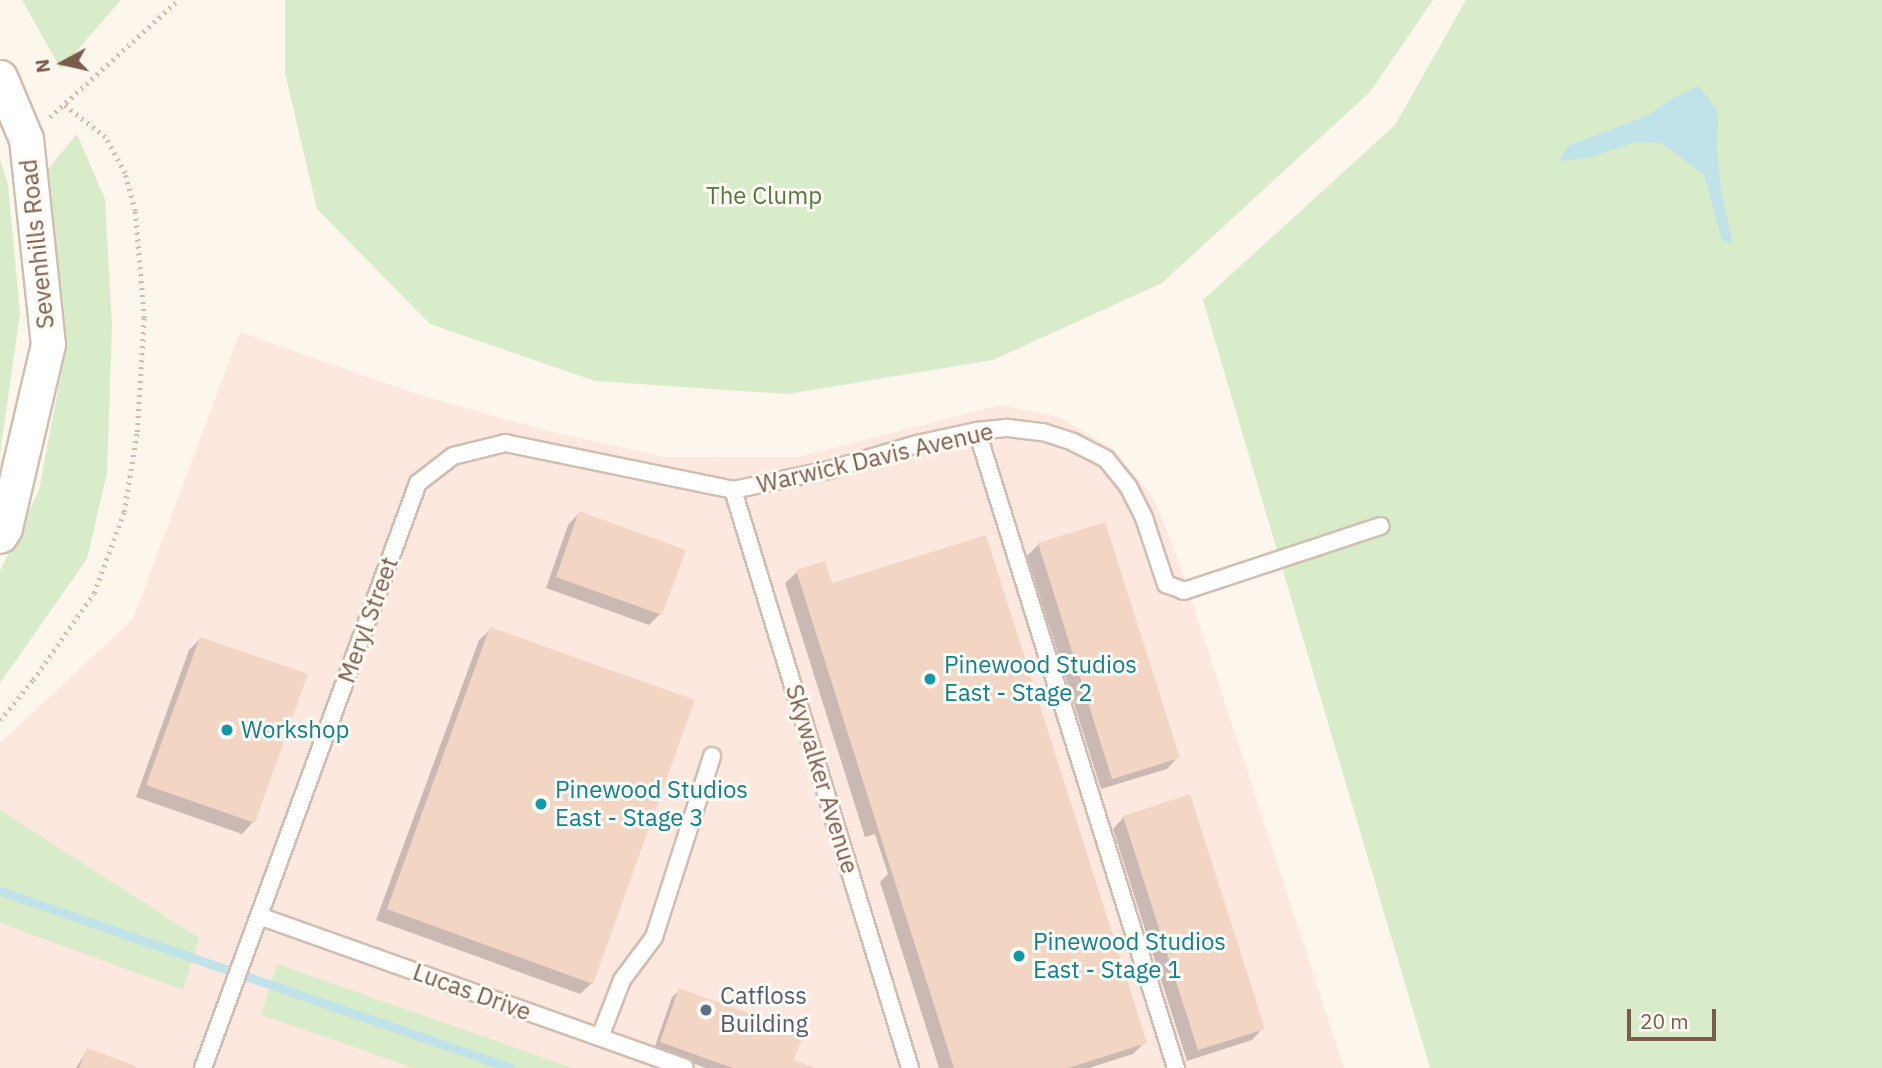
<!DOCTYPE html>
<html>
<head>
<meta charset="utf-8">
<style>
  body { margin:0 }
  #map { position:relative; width:1882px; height:1068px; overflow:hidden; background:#fdf6ec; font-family:"IBM Plex Sans",sans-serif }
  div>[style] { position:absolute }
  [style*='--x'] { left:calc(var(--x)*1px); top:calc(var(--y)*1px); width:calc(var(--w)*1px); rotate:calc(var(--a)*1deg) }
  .commercial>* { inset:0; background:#fde8e0 }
  .green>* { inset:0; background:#d8ecc9 }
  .water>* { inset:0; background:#bfe3e8 }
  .shadow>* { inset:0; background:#0003 }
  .stream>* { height:9px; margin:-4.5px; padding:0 4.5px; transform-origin:4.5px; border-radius:4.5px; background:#bfe3e8 }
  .building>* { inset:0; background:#f3d5c3 }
  .path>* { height:4.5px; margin-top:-2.25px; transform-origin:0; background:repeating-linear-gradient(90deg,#d9b8a5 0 2px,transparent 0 7px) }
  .roads { filter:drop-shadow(2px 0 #d1beb0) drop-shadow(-2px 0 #d1beb0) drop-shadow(0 2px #d1beb0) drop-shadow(0 -2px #d1beb0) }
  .lane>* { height:16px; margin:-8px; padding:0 8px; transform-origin:8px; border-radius:8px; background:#fff }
  .street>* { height:33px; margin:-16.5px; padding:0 16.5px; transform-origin:16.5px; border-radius:16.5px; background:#fff }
  .dots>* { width:19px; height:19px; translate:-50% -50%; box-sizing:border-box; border:4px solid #fffaf3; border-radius:50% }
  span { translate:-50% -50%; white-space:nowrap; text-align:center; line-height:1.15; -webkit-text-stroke:6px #fffaf3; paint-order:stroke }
  .park-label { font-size:24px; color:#537a41 }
  .street-label { font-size:24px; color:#7a5c4d }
  .culture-label { font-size:24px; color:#0d838f }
  .left { translate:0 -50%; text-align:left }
  .service-label { font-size:24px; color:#4e5e75 }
  .north { position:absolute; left:28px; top:28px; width:70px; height:70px; -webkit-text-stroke:5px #fffaf3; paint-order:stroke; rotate:262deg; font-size:19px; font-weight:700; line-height:28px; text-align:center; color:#7a5c4d }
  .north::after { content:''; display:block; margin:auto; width:24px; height:32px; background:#7a5c4d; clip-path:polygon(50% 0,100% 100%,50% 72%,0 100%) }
  .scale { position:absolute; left:1627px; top:1009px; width:89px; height:32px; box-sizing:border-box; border:4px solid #7a5c4d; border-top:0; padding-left:9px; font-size:21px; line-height:24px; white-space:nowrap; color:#7a5c4d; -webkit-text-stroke:5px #fffaf3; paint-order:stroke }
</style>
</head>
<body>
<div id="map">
  <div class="commercial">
    <i style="clip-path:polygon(240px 332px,420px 395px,548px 431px,665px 457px,798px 457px,1001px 405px,1059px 417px,1112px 448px,1154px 499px,1178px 559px,1344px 1068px,0 1068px,0 743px,133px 619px)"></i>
  </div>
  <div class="green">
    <i style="clip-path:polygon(22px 0,121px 0,61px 69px)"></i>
    <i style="clip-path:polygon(285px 0,1433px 0,1370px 92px,1162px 283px,993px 360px,788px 394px,595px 381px,430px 324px,317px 209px,285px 73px)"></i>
    <i style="clip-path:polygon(1466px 0,1882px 0,1882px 1068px,1430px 1068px,1203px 300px,1395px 125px)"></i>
    <i style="clip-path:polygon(77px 134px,105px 199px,112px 325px,107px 473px,87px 559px,0 683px,0 571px,39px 490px,65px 352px,47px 170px)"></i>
    <i style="clip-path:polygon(0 160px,8px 184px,20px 313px,0 454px)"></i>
    <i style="clip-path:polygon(0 810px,199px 938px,183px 990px,0 923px)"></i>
    <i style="clip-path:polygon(277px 964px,445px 1023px,573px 1068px,414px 1068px,261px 1015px)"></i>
  </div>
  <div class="water">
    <i style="clip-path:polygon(1699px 86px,1718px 112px,1717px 150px,1722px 196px,1733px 243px,1722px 240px,1704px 175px,1661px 143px,1637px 142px,1587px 158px,1559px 161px,1568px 146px,1649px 115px,1672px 98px)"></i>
  </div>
  <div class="shadow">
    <i style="clip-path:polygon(579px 513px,660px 614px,649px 625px,546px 588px,568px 525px)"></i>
    <i style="clip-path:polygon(1104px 524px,1178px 757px,1167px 769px,1101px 789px,1027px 556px,1038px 545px)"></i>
    <i style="clip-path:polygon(797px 572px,830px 586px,1145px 1042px,1133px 1054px,1089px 1068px,939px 1068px,880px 882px,888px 874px,875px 834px,865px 837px,785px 583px)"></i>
    <i style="clip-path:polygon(491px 629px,592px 983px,580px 994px,376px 920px,479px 640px)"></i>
    <i style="clip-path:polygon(200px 639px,253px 822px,242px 834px,136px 797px,189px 650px)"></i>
    <i style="clip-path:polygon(1124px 817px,1263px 1028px,1252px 1040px,1187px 1061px,1113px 829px)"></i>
    <i style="clip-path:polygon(680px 990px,792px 1061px,811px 1068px,706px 1068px,654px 1049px,672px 997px)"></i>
    <i style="clip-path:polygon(87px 1050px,133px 1068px,76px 1068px)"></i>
  </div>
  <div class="stream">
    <i style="--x:0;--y:891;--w:541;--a:19.11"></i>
  </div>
  <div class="building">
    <i style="clip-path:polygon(579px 511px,686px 550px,662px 615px,556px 577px)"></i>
    <i style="clip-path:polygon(1105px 522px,1180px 758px,1112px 779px,1038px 543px)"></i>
    <i style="clip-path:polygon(986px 535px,1147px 1043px,1068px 1068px,954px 1068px,796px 570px,825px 561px,832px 583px)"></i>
    <i style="clip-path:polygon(490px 627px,695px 700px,593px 984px,387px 909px)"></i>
    <i style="clip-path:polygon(200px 637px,308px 674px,255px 823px,146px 785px)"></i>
    <i style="clip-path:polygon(1190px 794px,1265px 1029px,1198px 1050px,1123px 816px)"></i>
    <i style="clip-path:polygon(679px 988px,804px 1033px,794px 1060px,815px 1068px,733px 1068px,660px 1042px)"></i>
    <i style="clip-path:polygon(87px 1048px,136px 1066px,135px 1068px,79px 1068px)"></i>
  </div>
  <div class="path">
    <i style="--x:50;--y:117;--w:173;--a:-42.4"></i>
    <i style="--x:0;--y:720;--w:52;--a:-50.5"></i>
    <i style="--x:33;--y:680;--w:106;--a:-55"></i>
    <i style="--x:94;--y:593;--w:86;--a:-69.7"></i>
    <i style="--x:124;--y:512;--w:81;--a:-80.8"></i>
    <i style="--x:137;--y:432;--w:114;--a:-86.5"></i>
    <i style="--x:144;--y:318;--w:107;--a:-94.8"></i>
    <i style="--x:135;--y:211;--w:39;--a:-105"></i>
    <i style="--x:125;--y:173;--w:41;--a:-119.1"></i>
    <i style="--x:105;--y:137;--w:52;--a:-142"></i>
  </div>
  <div class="roads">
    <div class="lane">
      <i style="--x:977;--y:431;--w:667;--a:72.65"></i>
      <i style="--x:733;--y:490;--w:604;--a:72.97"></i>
      <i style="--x:259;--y:916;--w:452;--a:19.6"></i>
      <i style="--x:600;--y:1037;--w:61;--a:-68.9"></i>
      <i style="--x:622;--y:980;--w:54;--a:-53.3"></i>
      <i style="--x:654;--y:937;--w:190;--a:-72.2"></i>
      <i style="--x:203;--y:1068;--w:623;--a:-69.82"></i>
      <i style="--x:418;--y:483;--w:44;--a:-37.6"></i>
      <i style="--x:453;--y:456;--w:54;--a:-14"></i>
      <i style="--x:505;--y:443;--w:233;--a:11.6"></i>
      <i style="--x:733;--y:490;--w:98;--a:-11.8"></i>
      <i style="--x:829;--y:470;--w:92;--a:-16.5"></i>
      <i style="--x:917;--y:444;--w:61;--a:-12.2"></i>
      <i style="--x:977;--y:431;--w:31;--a:-6"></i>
      <i style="--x:1008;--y:428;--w:35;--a:7"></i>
      <i style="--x:1043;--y:432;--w:32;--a:18"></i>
      <i style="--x:1073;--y:442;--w:37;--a:27"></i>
      <i style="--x:1106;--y:459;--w:35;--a:51"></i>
      <i style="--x:1128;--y:486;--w:36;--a:63"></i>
      <i style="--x:1144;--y:518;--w:70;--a:71.6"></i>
      <i style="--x:1166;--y:584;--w:19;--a:21"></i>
      <i style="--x:1184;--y:591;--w:207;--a:-18.3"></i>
    </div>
    <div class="street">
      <i style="--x:0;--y:77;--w:67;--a:67.2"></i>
      <i style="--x:26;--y:139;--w:206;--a:83.9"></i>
      <i style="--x:48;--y:344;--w:189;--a:103.2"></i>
      <i style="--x:5;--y:528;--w:9;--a:122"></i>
    </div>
  </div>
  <div class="dots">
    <i style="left:930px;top:679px;background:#0f9aa8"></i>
    <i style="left:227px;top:730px;background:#0f9aa8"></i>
    <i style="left:541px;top:804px;background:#0f9aa8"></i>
    <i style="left:1019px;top:956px;background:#0f9aa8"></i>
    <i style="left:706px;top:1010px;background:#5c6f8a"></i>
  </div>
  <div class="park-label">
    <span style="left:764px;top:196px">The Clump</span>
  </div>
  <div class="street-label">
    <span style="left:37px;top:244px;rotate:-96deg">Sevenhills Road</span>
    <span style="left:875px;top:458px;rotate:-13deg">Warwick Davis Avenue</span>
    <span style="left:368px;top:620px;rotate:-70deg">Meryl Street</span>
    <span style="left:822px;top:779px;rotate:73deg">Skywalker Avenue</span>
    <span style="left:472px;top:992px;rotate:20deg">Lucas Drive</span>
  </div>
  <div class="culture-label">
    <span class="left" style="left:944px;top:679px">Pinewood Studios<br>East - Stage 2</span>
    <span class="left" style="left:241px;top:730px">Workshop</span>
    <span class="left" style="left:555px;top:804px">Pinewood Studios<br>East - Stage 3</span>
    <span class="left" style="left:1033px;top:956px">Pinewood Studios<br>East - Stage 1</span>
  </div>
  <div class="service-label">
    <span class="left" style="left:720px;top:1010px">Catfloss<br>Building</span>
  </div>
  <div class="north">N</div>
  <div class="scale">20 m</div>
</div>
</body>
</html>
